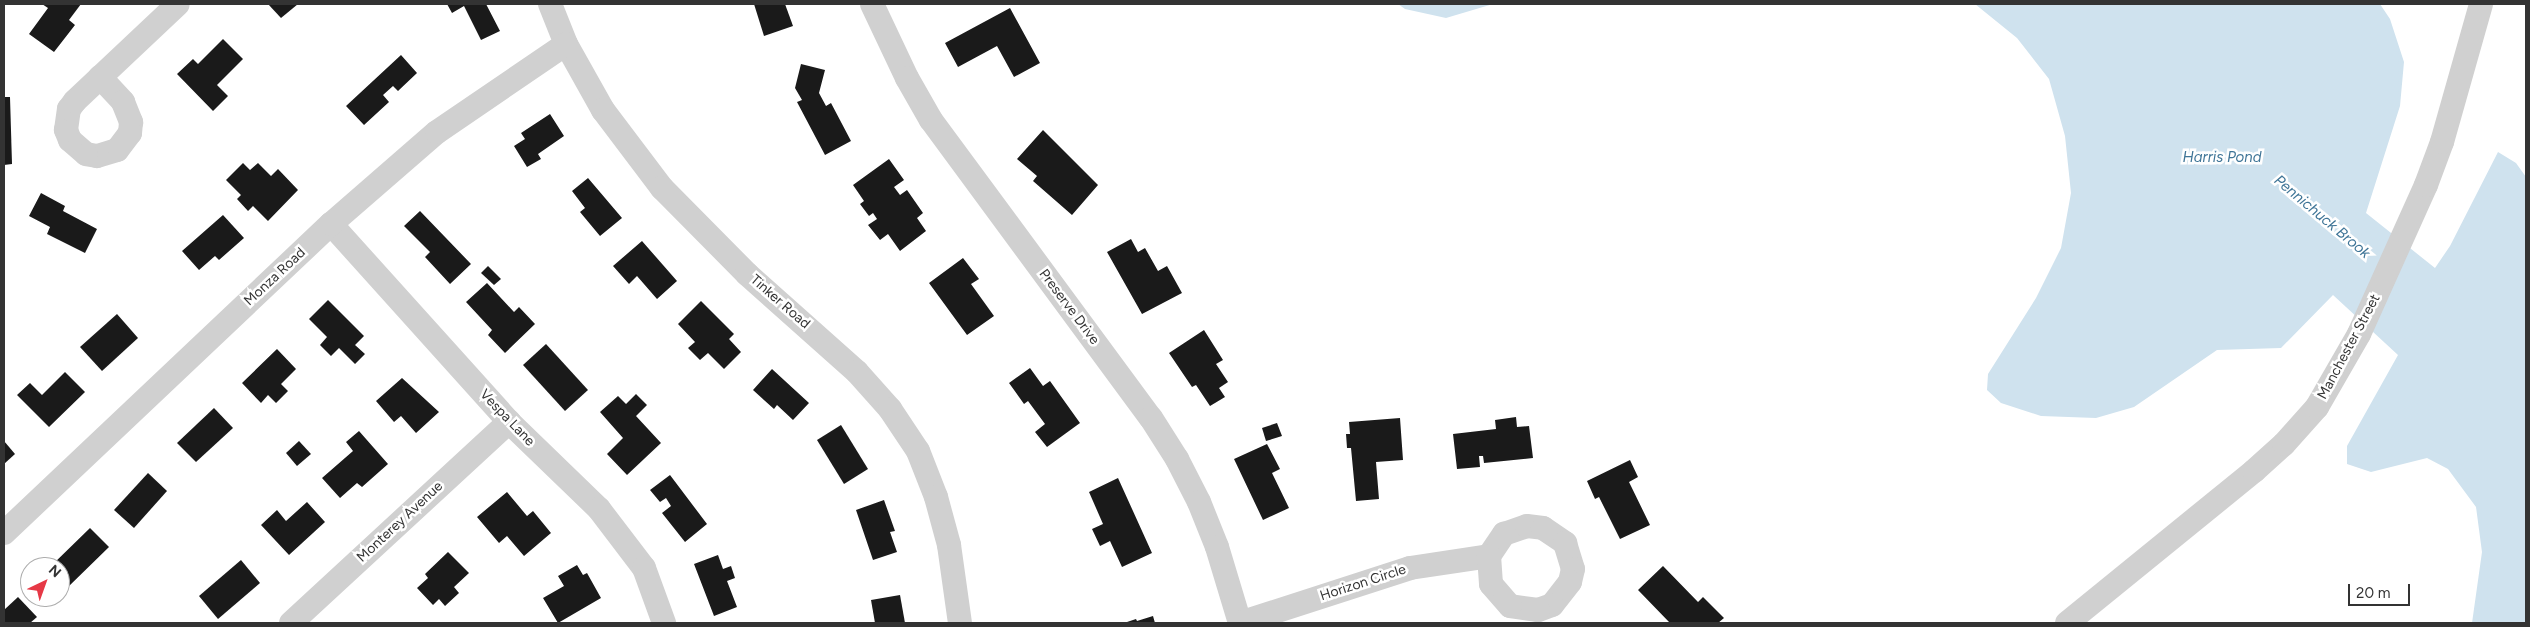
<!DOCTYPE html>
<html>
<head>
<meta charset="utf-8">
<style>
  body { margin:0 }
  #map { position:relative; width:2530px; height:627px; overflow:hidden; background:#fff; font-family:Figtree,sans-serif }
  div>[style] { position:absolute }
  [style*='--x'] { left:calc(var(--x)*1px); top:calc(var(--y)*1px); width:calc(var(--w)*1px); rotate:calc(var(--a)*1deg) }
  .water>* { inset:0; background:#cfe2ee }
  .building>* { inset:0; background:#1a1a1a }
  .minor>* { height:24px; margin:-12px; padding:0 12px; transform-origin:12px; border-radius:12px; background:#d0d0d0 }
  span { translate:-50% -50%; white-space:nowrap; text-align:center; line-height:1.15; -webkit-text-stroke:5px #fff; paint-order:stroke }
  .street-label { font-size:14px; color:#333 }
  .water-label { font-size:15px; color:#3f7597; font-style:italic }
  .frame { position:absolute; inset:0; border:5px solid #333; pointer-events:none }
  .north { position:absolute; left:20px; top:557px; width:50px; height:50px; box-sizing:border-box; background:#fff; border:1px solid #adadad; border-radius:50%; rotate:42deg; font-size:14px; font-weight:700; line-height:20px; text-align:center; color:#333 }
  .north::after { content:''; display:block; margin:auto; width:18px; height:22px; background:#e63946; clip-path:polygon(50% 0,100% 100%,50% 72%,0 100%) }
  .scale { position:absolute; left:2348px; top:584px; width:62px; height:22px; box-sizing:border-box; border:2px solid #333; border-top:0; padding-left:6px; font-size:15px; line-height:18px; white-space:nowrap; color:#333; -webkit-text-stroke:4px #fff; paint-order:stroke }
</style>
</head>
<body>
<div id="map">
  <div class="water">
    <i style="clip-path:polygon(1398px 4px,1493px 4px,1446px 18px,1405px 9px)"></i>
    <i style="clip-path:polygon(1975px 4px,2380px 4px,2390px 19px,2404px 62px,2400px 106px,2366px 213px,2435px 268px,2450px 246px,2498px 152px,2516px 163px,2526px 177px,2526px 623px,2472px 623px,2482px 552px,2476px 507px,2448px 469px,2427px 458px,2371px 472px,2347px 464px,2347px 446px,2398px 355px,2333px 295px,2281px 348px,2217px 350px,2134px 407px,2096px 418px,2041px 416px,2001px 403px,1987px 390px,1988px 374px,2036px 298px,2061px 248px,2071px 193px,2065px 136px,2049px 79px,2017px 38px)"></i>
  </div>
  <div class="building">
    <i style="clip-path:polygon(42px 4px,81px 4px,69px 20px,75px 25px,54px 52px,29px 34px,48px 8px)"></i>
    <i style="clip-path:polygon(268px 4px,298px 4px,281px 18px)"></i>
    <i style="clip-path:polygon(447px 4px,486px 4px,500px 31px,481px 40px,464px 6px,452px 13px)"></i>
    <i style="clip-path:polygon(754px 4px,785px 4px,793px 26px,764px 36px)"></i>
    <i style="clip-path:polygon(1010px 8px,1040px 63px,1014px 77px,997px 46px,958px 67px,945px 43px)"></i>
    <i style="clip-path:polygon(223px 39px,243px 59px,217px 85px,228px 96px,213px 111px,177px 74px,193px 59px,198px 64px)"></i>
    <i style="clip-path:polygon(401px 55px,417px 73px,398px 91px,393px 86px,383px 95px,389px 102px,364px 125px,346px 106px)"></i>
    <i style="clip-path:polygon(801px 64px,825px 70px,819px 93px,826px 106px,831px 103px,851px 141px,825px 155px,797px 102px,802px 100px,795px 88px)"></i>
    <i style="clip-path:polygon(4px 97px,10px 97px,12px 164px,4px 165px)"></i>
    <i style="clip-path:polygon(550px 114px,564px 136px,538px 154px,541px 159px,527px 167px,514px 146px,525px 139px,521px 133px)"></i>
    <i style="clip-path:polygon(1043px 130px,1098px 185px,1072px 215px,1033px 181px,1037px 176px,1017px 159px)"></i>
    <i style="clip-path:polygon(889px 159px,904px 180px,894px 187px,900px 195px,907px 190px,923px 213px,917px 218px,926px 231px,900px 251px,888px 234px,880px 240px,868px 225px,877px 219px,873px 213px,869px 216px,860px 204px,864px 201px,853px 185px)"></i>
    <i style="clip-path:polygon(243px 163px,250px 170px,258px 163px,271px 176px,278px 169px,298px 190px,268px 221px,253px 206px,248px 211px,237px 199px,241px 195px,226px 180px)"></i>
    <i style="clip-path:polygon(588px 178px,622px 218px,600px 236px,580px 212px,585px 208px,572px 191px)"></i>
    <i style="clip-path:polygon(41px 193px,65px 206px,63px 211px,97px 229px,85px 253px,47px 234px,50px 227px,29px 216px)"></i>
    <i style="clip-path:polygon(420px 211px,471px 264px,450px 284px,425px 257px,430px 252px,404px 226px)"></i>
    <i style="clip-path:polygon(223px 215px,244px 238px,219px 260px,215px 256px,199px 270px,182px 251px)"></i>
    <i style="clip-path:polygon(1131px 239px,1138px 252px,1145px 248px,1158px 271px,1167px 266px,1182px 293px,1142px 314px,1107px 252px)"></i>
    <i style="clip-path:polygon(642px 241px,677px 281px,657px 299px,637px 276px,629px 284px,613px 266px)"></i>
    <i style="clip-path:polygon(963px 258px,979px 279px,971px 284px,994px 316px,967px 335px,929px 283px)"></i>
    <i style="clip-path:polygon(488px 266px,501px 279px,494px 285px,481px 273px)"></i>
    <i style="clip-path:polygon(487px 283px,514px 312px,519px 307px,535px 324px,505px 353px,488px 335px,492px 330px,466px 302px)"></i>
    <i style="clip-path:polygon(328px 300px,364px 336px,355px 345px,365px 354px,355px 364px,339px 348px,331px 356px,320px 345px,327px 337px,309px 319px)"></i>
    <i style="clip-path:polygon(701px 301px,734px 334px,729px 339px,741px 352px,724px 369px,708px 353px,700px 360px,688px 348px,695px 342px,678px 324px)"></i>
    <i style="clip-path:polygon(117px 314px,138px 338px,102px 371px,80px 347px)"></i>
    <i style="clip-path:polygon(1204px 330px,1223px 360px,1216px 364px,1228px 382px,1219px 388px,1225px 397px,1210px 406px,1196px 385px,1192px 387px,1169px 353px)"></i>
    <i style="clip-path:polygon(546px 344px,588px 390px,565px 411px,523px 365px)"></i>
    <i style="clip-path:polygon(277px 349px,296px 369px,281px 384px,288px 391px,276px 403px,268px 395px,261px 403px,242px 383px)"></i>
    <i style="clip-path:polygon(1030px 368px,1043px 386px,1050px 381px,1080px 423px,1047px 447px,1035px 432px,1045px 424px,1028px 401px,1024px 404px,1009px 383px)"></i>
    <i style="clip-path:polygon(772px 369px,809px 403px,793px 420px,777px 405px,774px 409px,753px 390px)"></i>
    <i style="clip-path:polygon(65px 372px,85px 392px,49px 427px,17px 395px,30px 383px,42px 395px)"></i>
    <i style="clip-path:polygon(402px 378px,439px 412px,416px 433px,401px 416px,394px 422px,376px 401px)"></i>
    <i style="clip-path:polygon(636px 394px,647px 405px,636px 416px,661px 443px,627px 475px,607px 454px,623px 438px,600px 412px,618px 396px,626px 404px)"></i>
    <i style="clip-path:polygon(214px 408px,233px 428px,196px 462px,177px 443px)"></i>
    <i style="clip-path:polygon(1516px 417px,1517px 427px,1529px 426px,1533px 458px,1484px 463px,1483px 456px,1479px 456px,1480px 467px,1457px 469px,1453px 434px,1496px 429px,1495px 420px)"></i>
    <i style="clip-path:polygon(1400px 418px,1403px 460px,1376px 462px,1379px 499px,1356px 501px,1351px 448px,1347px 448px,1346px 434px,1350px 434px,1349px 422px)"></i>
    <i style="clip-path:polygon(1277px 423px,1282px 436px,1266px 441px,1262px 428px)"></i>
    <i style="clip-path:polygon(841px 425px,868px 469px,844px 484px,817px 440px)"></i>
    <i style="clip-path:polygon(359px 431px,388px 464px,362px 487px,357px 483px,340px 498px,322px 478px,353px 451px,346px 442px)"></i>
    <i style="clip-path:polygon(4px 441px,15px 454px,4px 464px)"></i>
    <i style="clip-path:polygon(299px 441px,311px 454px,297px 466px,286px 453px)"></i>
    <i style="clip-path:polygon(1267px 444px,1280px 469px,1272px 473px,1289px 508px,1263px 520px,1234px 459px)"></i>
    <i style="clip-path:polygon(1630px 460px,1638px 477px,1629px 482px,1650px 525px,1620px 539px,1599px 497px,1595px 499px,1587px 481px)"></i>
    <i style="clip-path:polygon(148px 473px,167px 491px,134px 528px,114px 510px)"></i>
    <i style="clip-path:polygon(670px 475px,707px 524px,685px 542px,662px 513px,671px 506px,666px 498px,660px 502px,650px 490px)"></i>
    <i style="clip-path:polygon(1118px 478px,1152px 553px,1122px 567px,1110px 541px,1100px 546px,1092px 529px,1103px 524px,1089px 492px)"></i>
    <i style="clip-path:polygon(507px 492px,527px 516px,533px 511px,551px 533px,524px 556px,507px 536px,499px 543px,477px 517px)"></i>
    <i style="clip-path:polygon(884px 500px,895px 531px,890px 532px,897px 552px,873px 560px,856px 510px)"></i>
    <i style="clip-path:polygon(307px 502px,325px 522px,289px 555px,261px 525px,277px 510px,286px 521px)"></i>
    <i style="clip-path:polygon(90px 528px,109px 547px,67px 588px,60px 581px,60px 567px,50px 567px)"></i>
    <i style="clip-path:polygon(448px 552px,469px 573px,454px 587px,459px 593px,445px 606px,439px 599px,433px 605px,417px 588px,428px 578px,425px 574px)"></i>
    <i style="clip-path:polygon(718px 555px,723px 569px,731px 566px,735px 578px,727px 581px,737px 607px,714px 616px,694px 564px)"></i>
    <i style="clip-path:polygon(241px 560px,260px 583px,218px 619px,199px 596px)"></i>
    <i style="clip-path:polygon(577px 565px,583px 575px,587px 573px,601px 598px,558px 623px,543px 598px,564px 586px,558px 576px)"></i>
    <i style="clip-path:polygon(1663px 566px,1698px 602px,1703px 597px,1724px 618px,1718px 623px,1670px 623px,1638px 590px)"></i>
    <i style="clip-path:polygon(900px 595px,905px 623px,875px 623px,871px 600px)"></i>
    <i style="clip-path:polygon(18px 597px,37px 617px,30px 623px,4px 623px,4px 610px)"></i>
    <i style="clip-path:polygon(1153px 616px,1155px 623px,1124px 623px,1136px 619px,1137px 621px)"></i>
  </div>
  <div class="minor">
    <i style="--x:550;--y:4;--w:43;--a:68.2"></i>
    <i style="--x:566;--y:44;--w:76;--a:60.7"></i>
    <i style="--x:603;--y:110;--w:98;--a:52.9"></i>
    <i style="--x:662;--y:188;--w:121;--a:45.3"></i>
    <i style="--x:747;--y:274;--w:147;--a:41.7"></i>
    <i style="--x:857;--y:372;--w:50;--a:48.3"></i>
    <i style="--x:890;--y:409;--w:50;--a:56.3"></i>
    <i style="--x:918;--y:451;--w:49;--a:68.6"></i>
    <i style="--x:936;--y:497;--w:50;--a:74.8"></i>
    <i style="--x:949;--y:545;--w:79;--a:82"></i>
    <i style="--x:872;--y:4;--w:82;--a:64.7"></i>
    <i style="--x:907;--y:78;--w:48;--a:60.3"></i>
    <i style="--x:931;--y:120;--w:370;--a:53.6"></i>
    <i style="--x:1151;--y:418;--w:49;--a:57.6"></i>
    <i style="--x:1177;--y:459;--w:48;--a:62.9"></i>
    <i style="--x:1199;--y:502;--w:48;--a:68.2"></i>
    <i style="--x:1217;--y:547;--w:79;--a:73.2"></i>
    <i style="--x:100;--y:77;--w:34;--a:47"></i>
    <i style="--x:123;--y:102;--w:22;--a:68"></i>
    <i style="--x:131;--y:122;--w:11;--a:95"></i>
    <i style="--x:130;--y:133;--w:21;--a:127"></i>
    <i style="--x:117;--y:150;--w:21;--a:163"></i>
    <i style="--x:97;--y:156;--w:11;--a:-170"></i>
    <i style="--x:86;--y:154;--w:21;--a:-139"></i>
    <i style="--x:70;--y:140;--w:11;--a:-112"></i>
    <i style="--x:66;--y:130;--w:21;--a:-82"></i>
    <i style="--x:69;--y:109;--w:10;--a:-53"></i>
    <i style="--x:75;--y:101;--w:141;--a:-43.3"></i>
    <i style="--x:331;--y:224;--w:266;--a:48"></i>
    <i style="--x:509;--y:422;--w:125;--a:44"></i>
    <i style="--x:599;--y:509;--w:74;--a:52.7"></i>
    <i style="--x:644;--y:568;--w:59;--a:70"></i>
    <i style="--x:4;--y:533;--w:450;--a:-43.4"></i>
    <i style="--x:331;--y:224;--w:140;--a:-41"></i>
    <i style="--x:437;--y:132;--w:156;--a:-34.3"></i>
    <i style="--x:291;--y:623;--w:297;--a:-42.7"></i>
    <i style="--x:1240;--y:623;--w:179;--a:-17.9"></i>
    <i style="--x:1410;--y:568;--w:80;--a:-8.6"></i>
    <i style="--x:1489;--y:556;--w:27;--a:-56"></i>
    <i style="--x:1504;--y:534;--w:24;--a:-19"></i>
    <i style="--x:1527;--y:526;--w:16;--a:7"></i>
    <i style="--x:1543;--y:528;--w:27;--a:34"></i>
    <i style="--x:1565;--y:543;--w:27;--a:73"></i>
    <i style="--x:1573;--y:569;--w:13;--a:103"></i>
    <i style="--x:1570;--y:582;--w:29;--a:128"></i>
    <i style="--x:1552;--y:605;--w:15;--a:160"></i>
    <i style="--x:1538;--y:610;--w:28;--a:-172"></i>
    <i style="--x:1510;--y:606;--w:29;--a:-131"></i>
    <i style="--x:1491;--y:584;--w:28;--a:-94"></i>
    <i style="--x:2067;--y:623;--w:241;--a:-39.1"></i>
    <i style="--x:2254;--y:471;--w:40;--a:-42"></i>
    <i style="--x:2284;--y:444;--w:50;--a:-48.3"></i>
    <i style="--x:2317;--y:407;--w:84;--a:-60.1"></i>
    <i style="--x:2359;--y:334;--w:163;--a:-65.8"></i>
    <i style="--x:2426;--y:185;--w:46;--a:-69.6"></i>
    <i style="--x:2442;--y:142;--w:143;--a:-74.2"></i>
  </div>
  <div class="street-label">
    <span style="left:275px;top:277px;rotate:-43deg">Monza Road</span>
    <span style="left:780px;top:302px;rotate:41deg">Tinker Road</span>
    <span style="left:1069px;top:307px;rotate:53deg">Preserve Drive</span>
    <span style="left:2349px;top:347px;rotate:-62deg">Manchester Street</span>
    <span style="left:507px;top:418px;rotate:46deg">Vespa Lane</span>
    <span style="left:400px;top:522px;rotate:-43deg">Monterey Avenue</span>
    <span style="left:1363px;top:583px;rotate:-18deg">Horizon Circle</span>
  </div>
  <div class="water-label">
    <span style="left:2222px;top:158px">Harris Pond</span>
    <span style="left:2322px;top:217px;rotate:40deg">Pennichuck Brook</span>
  </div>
  <div class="frame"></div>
  <div class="north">N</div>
  <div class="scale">20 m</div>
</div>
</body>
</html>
